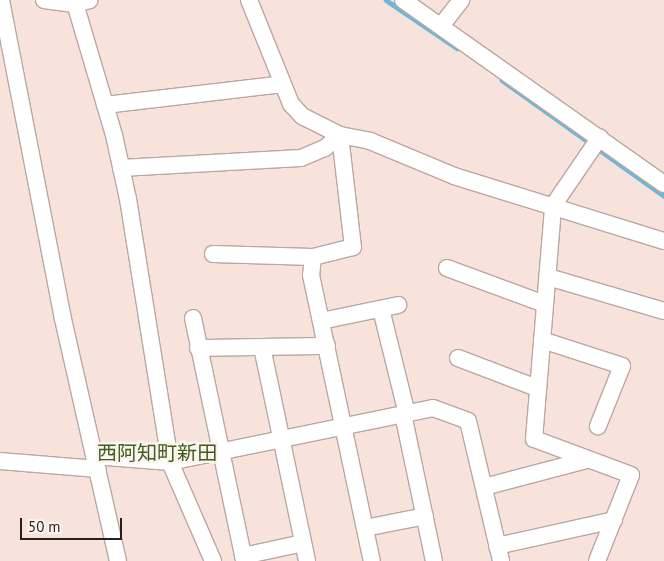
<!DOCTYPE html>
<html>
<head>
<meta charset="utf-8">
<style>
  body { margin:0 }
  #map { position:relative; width:664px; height:561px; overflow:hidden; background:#f8e3dc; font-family:"PT Sans","Noto Sans JP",sans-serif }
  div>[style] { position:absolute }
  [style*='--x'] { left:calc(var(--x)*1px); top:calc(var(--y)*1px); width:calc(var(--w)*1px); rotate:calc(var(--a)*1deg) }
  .stream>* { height:4.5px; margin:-2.25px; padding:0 2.25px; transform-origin:2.25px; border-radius:2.25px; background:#6cb7dc }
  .roads { filter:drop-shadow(1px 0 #baa7a0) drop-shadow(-1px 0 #baa7a0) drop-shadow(0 1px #baa7a0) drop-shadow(0 -1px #baa7a0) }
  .minor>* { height:16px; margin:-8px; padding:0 8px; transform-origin:8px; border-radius:8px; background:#fff }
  span { translate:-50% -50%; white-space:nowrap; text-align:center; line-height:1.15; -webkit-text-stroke:5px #fcf4f1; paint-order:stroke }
  .quarter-label { font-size:20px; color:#415d19 }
  .scale { position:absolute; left:20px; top:518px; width:102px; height:22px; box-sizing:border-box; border:2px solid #261f1c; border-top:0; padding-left:6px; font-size:15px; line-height:18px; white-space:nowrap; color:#261f1c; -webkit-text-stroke:4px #fcf4f1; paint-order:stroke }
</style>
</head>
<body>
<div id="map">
  <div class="stream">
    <i style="--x:386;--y:0;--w:86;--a:34.1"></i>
    <i style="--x:502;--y:80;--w:199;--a:35.6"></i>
  </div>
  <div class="roads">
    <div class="minor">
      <i style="--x:1;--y:0;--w:325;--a:79"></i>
      <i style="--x:63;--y:319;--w:248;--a:77.2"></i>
      <i style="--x:44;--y:0;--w:30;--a:8"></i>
      <i style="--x:74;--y:4;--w:16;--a:-14"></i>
      <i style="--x:74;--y:0;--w:141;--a:73.5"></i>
      <i style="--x:114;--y:135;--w:66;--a:77.7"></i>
      <i style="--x:128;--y:199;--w:266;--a:80.9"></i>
      <i style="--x:170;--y:462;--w:108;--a:66.5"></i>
      <i style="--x:249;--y:0;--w:112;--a:68"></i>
      <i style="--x:291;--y:104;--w:16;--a:47"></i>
      <i style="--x:302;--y:116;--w:42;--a:26.6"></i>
      <i style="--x:340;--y:135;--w:31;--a:11"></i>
      <i style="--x:370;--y:141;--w:91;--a:22.6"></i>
      <i style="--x:454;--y:176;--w:220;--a:17.2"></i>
      <i style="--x:403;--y:0;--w:319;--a:35.2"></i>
      <i style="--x:441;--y:26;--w:33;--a:-52"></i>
      <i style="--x:105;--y:105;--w:179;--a:-6.7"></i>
      <i style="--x:340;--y:135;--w:113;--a:83.4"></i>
      <i style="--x:353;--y:247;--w:41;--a:166"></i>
      <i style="--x:313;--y:257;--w:18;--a:96"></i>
      <i style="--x:311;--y:275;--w:292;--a:78"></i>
      <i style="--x:121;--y:168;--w:180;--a:-3.2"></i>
      <i style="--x:301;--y:158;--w:26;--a:-23"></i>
      <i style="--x:325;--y:148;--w:20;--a:-41"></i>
      <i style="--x:213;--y:254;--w:100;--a:1.7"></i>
      <i style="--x:447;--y:268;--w:104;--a:20.2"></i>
      <i style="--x:548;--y:277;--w:121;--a:16.3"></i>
      <i style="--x:381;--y:309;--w:108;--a:76.1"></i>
      <i style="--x:193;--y:318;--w:248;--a:78.1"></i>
      <i style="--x:321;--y:321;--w:79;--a:-11.7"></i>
      <i style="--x:542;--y:340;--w:84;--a:18"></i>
      <i style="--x:622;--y:366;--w:65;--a:111.8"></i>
      <i style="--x:262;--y:347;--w:219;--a:78.1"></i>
      <i style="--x:198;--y:348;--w:129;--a:-0.9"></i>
      <i style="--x:458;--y:358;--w:85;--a:20.8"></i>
      <i style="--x:403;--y:414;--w:150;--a:78.1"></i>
      <i style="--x:94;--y:456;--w:76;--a:4.5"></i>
      <i style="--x:170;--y:462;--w:268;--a:-11.6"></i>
      <i style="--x:433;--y:408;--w:37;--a:20"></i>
      <i style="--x:468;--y:421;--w:144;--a:76.7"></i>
      <i style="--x:0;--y:461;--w:98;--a:4.7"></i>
      <i style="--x:484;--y:487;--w:106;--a:-14.8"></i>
      <i style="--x:365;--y:528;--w:61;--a:-11.3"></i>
      <i style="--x:497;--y:546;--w:120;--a:-12.5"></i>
      <i style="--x:243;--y:556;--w:61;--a:-12.2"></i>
      <i style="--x:597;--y:561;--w:92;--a:-68.4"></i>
      <i style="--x:631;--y:475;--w:103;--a:-159.6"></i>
      <i style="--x:534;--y:439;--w:234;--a:-85.3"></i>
      <i style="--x:553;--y:206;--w:83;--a:-55.7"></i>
    </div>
  </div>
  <div class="quarter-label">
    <span style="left:157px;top:453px">西阿知町新田</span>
  </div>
  <div class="scale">50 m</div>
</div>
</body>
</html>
